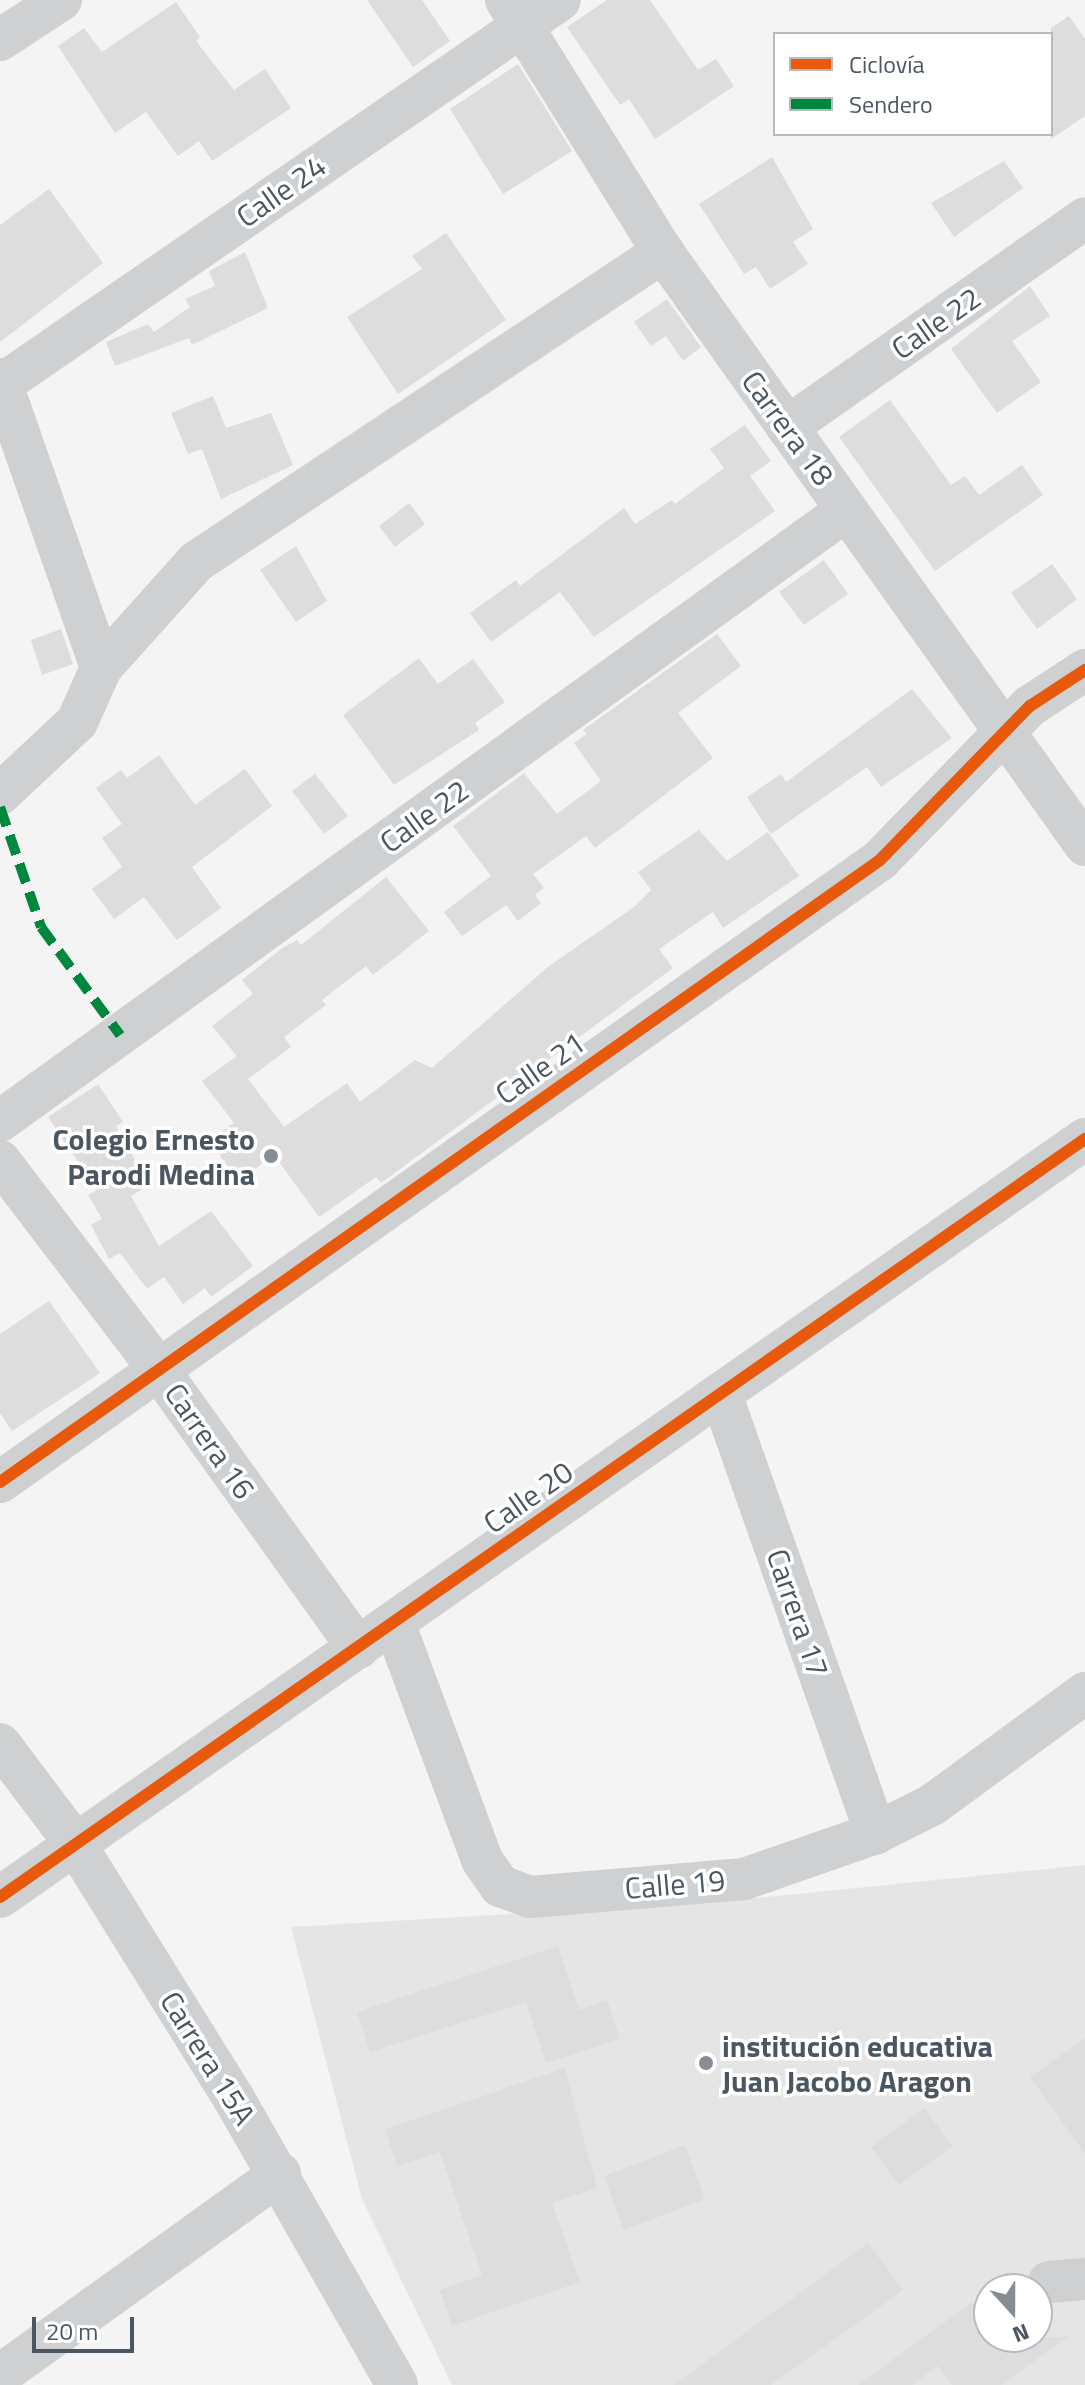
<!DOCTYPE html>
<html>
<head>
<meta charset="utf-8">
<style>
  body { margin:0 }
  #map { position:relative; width:1085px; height:2385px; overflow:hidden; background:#f4f4f4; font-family:"Titillium Web",sans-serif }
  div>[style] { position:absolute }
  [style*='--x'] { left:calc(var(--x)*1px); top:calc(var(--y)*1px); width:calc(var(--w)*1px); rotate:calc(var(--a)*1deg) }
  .education>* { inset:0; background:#e6e5e6 }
  .building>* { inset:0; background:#ddddde }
  .minor>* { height:42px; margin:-21px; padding:0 21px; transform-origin:21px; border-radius:21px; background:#ced0d2 }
  .quiet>* { height:10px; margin-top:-5px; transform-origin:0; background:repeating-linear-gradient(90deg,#00873e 0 20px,transparent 0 30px) }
  .cycleway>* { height:12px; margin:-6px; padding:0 6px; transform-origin:6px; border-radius:6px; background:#e8590c }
  .dots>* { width:22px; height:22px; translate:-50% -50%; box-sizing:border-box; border:4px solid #fff; border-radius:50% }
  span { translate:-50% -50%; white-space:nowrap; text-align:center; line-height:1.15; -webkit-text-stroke:7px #fff; paint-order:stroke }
  .street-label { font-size:30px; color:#4a5661 }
  .poi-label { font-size:30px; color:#4a5661; font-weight:700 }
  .right { translate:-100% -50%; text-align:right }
  .left { translate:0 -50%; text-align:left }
  .legend { position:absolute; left:773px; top:32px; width:280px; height:104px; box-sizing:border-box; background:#fff; border:2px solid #b7bbc0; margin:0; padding:10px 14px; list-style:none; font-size:24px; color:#4a5661 }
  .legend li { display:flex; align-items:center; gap:16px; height:40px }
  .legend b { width:40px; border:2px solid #b7bbc0 }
  .north { position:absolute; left:973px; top:2273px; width:80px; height:80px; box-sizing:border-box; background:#fff; border:2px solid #b7bbc0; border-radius:50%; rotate:159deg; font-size:22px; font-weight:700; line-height:32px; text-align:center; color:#4a5661 }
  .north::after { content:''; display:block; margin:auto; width:28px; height:36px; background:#868d94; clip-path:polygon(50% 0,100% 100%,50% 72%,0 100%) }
  .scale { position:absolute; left:32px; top:2317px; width:102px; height:36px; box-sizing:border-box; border:4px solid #4a5661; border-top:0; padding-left:10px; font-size:24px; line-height:28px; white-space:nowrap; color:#4a5661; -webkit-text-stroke:6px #fff; paint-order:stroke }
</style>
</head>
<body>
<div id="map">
  <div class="education">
    <i style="clip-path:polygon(evenodd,1085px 1865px,1085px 2385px,452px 2385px,362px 2199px,291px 1927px,716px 1902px,1085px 1865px,989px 2289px,1037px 2289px,1037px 2337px,989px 2337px,989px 2289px)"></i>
  </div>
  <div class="building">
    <i style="clip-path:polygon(367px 0,422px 0,450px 41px,413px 67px)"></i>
    <i style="clip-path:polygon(607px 0,650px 0,698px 70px,716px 59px,734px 86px,655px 139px,629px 99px,620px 105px,567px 27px)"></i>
    <i style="clip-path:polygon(176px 2px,200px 37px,196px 41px,234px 90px,265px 69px,291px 108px,212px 161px,199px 141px,178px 156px,146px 112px,115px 133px,58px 46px,84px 28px,102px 52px)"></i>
    <i style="clip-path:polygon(1069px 16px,1085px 39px,1085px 116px,1051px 139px,1051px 28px)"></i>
    <i style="clip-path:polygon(518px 64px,572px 151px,503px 194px,450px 109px)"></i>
    <i style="clip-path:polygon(772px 157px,813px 229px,793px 242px,808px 264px,770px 289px,756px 267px,744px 274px,699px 204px)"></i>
    <i style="clip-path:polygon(1004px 161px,1023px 188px,954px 237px,931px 203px)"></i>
    <i style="clip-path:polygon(49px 189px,103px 263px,0 342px,0 225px)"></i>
    <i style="clip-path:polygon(446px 233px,506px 320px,398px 394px,347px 317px,422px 269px,412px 256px)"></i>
    <i style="clip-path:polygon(245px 252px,268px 308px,192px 345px,189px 338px,115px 366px,106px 342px,148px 324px,154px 332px,190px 307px,185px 299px,215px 286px,209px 271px)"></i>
    <i style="clip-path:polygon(1030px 286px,1050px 316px,1012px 341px,1041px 382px,997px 413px,951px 349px)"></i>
    <i style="clip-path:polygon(667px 299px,701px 347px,683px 361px,666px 336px,651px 346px,634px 322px)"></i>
    <i style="clip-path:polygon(213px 396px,226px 428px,271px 413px,293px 465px,221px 499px,202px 449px,188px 454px,171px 413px)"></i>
    <i style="clip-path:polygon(890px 400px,951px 485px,965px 476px,979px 495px,1022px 465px,1043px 495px,935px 571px,839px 437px)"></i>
    <i style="clip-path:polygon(745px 425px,771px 461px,750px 476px,775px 511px,594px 637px,560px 592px,491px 642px,470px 613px,516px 580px,520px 586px,624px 508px,635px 524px,672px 500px,675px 504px,724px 468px,710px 449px)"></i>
    <i style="clip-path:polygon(409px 503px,425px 524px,395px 547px,379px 526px)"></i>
    <i style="clip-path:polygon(296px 546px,327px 601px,296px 622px,260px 570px)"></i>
    <i style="clip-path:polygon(824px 560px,848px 594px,804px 625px,779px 592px)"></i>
    <i style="clip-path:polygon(1052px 564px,1077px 599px,1037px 629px,1011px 593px)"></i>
    <i style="clip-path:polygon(61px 629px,73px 664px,42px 675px,31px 640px)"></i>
    <i style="clip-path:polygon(717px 634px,741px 666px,678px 713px,713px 758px,595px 848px,586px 836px,533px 874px,544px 888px,535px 895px,541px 903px,518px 921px,506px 905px,462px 936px,444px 912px,491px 876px,453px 826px,524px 773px,557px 814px,601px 781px,574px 743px,587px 734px,583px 730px)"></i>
    <i style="clip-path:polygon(419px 658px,438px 684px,473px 659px,505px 702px,475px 723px,479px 730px,394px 785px,343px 715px)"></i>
    <i style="clip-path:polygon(912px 689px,952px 738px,881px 787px,867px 767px,771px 834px,747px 797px,781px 774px,786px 782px)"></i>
    <i style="clip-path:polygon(159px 755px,195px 805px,245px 769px,272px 806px,192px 867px,221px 908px,177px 940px,144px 897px,114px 919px,92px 889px,122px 867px,102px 838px,122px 824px,96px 788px,121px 770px,127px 778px)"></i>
    <i style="clip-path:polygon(315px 774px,348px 816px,324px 834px,292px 791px)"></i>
    <i style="clip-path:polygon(699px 830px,727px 861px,768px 832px,799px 876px,723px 928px,713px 912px,659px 949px,673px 968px,381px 1183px,376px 1177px,319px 1217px,274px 1155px,238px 1181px,209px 1140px,234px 1123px,202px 1081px,237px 1056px,212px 1026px,253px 994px,242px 980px,281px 949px,297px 940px,301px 945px,386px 877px,429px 931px,373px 975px,366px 966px,322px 1000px,326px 1005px,284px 1037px,291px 1047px,248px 1079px,284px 1127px,347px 1083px,360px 1102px,415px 1060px,432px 1068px,549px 966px,634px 907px,651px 890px,638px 872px)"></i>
    <i style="clip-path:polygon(98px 1084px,123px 1122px,116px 1126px,149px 1185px,131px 1196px,159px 1246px,211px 1211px,253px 1266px,211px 1297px,205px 1288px,183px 1304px,164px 1277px,147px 1289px,120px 1253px,109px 1259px,91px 1225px,102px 1219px,88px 1195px,97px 1190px,48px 1117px)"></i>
    <i style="clip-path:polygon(49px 1301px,100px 1373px,12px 1431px,0 1413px,0 1334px)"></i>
    <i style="clip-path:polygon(558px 1946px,579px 2010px,607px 2000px,620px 2039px,546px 2063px,526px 2002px,370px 2052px,357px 2012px)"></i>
    <i style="clip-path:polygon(1085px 2038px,1085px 2154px,1030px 2077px)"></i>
    <i style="clip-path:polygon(565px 2068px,597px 2188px,552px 2203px,580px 2282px,452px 2326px,440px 2290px,482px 2275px,440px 2152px,397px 2166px,385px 2129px)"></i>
    <i style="clip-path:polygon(924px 2108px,953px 2146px,899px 2185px,871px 2147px)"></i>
    <i style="clip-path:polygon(685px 2145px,705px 2199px,624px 2230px,604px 2176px)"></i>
    <i style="clip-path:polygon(868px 2243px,903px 2290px,771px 2385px,674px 2385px)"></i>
    <i style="clip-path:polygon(972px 2302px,989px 2326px,989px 2337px,1068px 2337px,1002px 2385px,952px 2385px,938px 2366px,912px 2385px,858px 2385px)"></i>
  </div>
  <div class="minor">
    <i style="--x:506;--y:0;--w:297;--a:58.1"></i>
    <i style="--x:663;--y:252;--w:728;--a:54.56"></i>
    <i style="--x:0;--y:40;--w:73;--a:-33.3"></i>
    <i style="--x:0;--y:379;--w:306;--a:70.7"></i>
    <i style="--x:2;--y:384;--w:677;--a:-34.53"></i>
    <i style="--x:787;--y:427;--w:364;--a:-35"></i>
    <i style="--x:0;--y:794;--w:105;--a:-43.1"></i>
    <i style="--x:77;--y:722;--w:59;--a:-66"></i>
    <i style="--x:101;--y:668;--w:142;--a:-48.1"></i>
    <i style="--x:196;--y:562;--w:561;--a:-33.58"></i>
    <i style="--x:0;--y:1121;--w:1044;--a:-35.81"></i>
    <i style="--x:0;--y:1161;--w:263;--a:52.7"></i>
    <i style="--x:159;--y:1370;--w:342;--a:54.4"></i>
    <i style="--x:721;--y:1394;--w:466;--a:70.6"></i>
    <i style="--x:0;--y:1482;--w:1078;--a:-35.25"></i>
    <i style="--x:880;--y:860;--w:215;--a:-45.8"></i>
    <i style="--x:1030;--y:706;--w:66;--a:-33.2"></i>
    <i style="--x:394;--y:1623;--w:253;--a:69.6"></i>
    <i style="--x:482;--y:1860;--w:32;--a:55"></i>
    <i style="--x:500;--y:1886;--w:32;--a:20"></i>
    <i style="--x:530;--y:1897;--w:215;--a:-4.8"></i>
    <i style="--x:744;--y:1879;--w:140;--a:-19.2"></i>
    <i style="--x:876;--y:1833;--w:63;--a:-26.6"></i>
    <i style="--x:932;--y:1805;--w:190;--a:-36.2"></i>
    <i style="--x:0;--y:1744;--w:126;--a:53"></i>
    <i style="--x:76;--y:1845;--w:297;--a:58.1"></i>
    <i style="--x:233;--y:2097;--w:331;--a:60.3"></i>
    <i style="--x:0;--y:1897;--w:1324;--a:-34.94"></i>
    <i style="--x:1049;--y:2282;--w:36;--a:-5"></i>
    <i style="--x:0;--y:2375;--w:345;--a:-35.7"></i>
  </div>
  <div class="quiet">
    <i style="--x:0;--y:807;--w:127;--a:71.1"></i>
    <i style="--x:41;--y:927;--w:134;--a:53.8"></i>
  </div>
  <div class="cycleway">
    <i style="--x:0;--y:1482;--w:1078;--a:-35.25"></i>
    <i style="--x:880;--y:860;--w:215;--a:-45.8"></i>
    <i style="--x:1030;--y:706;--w:66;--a:-33.2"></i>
    <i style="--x:0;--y:1897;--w:1324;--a:-34.94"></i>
  </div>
  <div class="dots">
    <i style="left:271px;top:1156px;background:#868d94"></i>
    <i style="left:706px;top:2063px;background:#868d94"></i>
  </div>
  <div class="street-label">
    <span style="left:281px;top:191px;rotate:-35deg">Calle 24</span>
    <span style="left:936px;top:323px;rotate:-35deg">Calle 22</span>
    <span style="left:788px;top:428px;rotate:54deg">Carrera 18</span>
    <span style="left:424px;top:816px;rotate:-36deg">Calle 22</span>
    <span style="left:540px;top:1068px;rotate:-35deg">Calle 21</span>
    <span style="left:210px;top:1441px;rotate:55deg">Carrera 16</span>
    <span style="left:528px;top:1497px;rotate:-35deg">Calle 20</span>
    <span style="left:798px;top:1613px;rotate:71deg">Carrera 17</span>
    <span style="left:675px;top:1884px;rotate:-5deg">Calle 19</span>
    <span style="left:208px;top:2058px;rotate:58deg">Carrera 15A</span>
  </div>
  <div class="poi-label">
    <span class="right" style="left:255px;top:1156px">Colegio Ernesto<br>Parodi Medina</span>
    <span class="left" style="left:722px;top:2063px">institución educativa<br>Juan Jacobo Aragon</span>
  </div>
  <ul class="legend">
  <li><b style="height:10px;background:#e8590c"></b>Ciclovía</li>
  <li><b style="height:10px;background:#00873e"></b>Sendero</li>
  </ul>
  <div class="north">N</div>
  <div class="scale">20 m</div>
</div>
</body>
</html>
